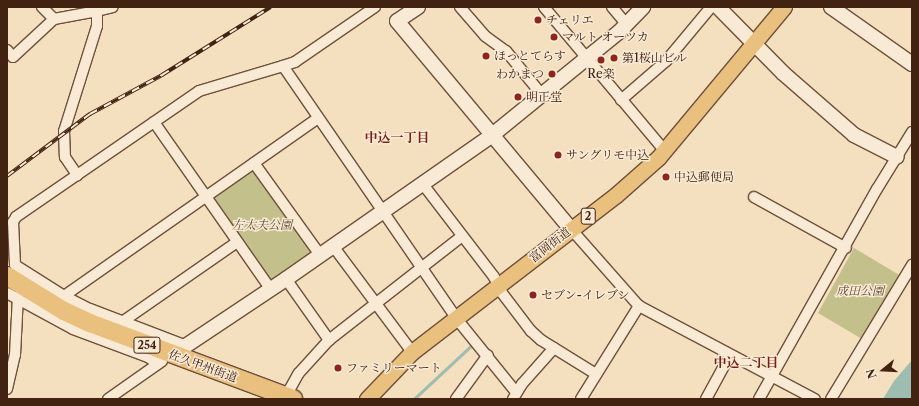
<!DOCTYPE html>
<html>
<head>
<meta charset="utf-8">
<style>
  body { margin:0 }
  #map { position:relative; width:919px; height:406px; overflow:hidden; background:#f4dfbe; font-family:"Libre Caslon Text","Noto Serif JP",serif }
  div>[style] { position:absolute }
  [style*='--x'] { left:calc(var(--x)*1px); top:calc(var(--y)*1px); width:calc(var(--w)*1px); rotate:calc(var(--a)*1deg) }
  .green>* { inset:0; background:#c4c08c }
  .water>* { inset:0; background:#9cbdaf }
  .stream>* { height:2.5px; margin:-1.25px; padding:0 1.25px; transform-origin:1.25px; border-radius:1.25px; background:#9cbdaf }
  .roads { filter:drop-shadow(1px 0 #6e513c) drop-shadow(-1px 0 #6e513c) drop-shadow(0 1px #6e513c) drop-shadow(0 -1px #6e513c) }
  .street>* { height:10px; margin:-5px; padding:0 5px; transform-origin:5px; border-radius:5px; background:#f8ead5 }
  .secondary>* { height:14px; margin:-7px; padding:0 7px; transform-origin:7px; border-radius:7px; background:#f8ead5 }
  .primary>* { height:15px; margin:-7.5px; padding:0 7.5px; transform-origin:7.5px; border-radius:7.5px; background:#eac07f }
  .highway>* { height:18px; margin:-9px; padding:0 9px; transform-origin:9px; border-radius:9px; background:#eac07f }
  .rail>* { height:4px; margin-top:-2px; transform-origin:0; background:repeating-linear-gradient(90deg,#f8ead5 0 8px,#422211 0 16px); box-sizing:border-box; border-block:1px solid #422211 }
  .dots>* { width:11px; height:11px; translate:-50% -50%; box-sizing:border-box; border:2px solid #f8ead5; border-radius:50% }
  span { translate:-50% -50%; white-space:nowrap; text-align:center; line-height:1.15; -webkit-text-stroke:3px #f8ead5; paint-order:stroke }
  .shield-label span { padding:1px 3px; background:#f8ead5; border:1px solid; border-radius:3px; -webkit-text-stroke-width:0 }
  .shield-label { font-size:11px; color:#422211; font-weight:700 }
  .poi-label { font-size:12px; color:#422211 }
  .left { translate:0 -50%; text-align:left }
  .right { translate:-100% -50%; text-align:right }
  .park-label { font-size:12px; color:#624a30; font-style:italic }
  .street-label { font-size:12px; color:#422211 }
  .neighbourhood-label { font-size:13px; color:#7a1f14; font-weight:700 }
  .frame { position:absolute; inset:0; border:8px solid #422211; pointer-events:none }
  .north { position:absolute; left:863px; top:350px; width:40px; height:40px; -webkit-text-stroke:3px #f8ead5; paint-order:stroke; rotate:252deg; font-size:11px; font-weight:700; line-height:16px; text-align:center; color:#422211 }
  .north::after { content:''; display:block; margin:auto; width:14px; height:18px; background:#422211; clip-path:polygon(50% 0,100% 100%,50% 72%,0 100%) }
</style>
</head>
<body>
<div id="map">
  <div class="green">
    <i style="clip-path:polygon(251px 169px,255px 170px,312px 249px,312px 254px,276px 280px,270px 281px,213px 201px,214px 195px)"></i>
    <i style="clip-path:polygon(854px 248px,901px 276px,862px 339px,818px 313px)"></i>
  </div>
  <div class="water">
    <i style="clip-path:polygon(912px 360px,912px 399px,883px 399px,894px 381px)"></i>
  </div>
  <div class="stream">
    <i style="--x:414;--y:399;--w:81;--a:-43"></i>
  </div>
  <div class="roads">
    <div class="street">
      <i style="--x:42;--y:7;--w:17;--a:45"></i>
      <i style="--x:95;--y:7;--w:4;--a:63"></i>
      <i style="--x:97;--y:11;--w:16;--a:-14"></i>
      <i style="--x:375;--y:7;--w:97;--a:145.5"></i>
      <i style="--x:295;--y:62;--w:13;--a:162"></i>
      <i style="--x:283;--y:66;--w:306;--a:55.5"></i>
      <i style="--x:456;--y:318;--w:95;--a:51"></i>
      <i style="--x:460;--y:7;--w:38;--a:49"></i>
      <i style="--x:485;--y:36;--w:26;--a:36"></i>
      <i style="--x:506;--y:51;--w:58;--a:50.6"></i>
      <i style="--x:544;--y:7;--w:188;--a:50"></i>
      <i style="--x:612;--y:7;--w:23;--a:50"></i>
      <i style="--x:7;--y:50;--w:9;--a:49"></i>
      <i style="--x:13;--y:57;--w:56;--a:-42.8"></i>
      <i style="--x:54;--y:19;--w:44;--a:-10.5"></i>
      <i style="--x:97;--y:11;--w:15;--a:90"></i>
      <i style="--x:97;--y:26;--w:110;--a:107.4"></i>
      <i style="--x:64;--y:131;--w:26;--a:88"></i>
      <i style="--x:65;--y:157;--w:22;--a:56"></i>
      <i style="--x:77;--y:175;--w:74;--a:145.5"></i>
      <i style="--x:16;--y:217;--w:6;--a:121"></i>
      <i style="--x:13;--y:222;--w:43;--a:87.3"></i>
      <i style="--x:15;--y:265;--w:58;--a:32.3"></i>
      <i style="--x:64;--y:296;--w:310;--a:-35"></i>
      <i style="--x:621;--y:100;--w:60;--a:-40.9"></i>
      <i style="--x:666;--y:61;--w:70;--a:-50.2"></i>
      <i style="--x:154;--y:122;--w:205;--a:55.1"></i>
      <i style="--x:254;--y:163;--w:113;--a:54.3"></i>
      <i style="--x:77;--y:175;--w:148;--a:-34.5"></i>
      <i style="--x:199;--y:91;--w:88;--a:-16.6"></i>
      <i style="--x:422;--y:183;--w:118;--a:52.5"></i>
      <i style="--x:494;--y:277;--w:18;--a:63"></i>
      <i style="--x:502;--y:293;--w:48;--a:52.7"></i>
      <i style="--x:531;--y:331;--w:13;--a:42"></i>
      <i style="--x:541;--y:340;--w:65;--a:31.7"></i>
      <i style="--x:754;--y:197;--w:105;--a:29"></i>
      <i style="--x:571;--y:229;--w:103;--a:48.6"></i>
      <i style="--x:639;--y:306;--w:199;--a:27.9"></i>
      <i style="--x:333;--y:246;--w:132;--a:53.3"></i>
      <i style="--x:286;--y:279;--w:75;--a:54.8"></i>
      <i style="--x:7;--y:293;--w:75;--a:28.6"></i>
      <i style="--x:73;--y:329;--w:80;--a:20.5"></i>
      <i style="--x:148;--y:357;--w:12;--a:35"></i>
      <i style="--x:64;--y:296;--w:29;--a:27"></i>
      <i style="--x:90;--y:309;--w:104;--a:20.9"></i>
      <i style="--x:122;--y:322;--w:140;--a:-34.8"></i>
      <i style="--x:7;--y:389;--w:35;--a:-77"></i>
      <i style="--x:15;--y:355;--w:59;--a:-87.1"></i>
      <i style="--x:286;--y:396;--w:26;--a:-61"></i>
      <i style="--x:299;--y:373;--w:45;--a:-47.7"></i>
      <i style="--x:329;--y:340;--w:169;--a:-38"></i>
      <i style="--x:108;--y:399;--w:66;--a:-35.1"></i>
      <i style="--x:456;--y:399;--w:54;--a:-54"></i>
      <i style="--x:513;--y:399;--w:17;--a:-59"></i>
      <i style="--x:522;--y:384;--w:48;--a:-48.4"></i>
      <i style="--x:581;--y:399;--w:110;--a:-58.1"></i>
      <i style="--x:706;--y:399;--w:50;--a:-61.4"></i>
      <i style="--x:759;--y:399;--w:241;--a:-60.7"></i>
      <i style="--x:877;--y:189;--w:67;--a:-58.4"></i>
      <i style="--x:831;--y:399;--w:157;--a:-58.8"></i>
    </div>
    <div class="secondary">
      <i style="--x:418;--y:7;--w:25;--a:146"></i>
      <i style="--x:397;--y:21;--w:271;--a:50.1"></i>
      <i style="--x:718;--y:7;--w:93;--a:45.4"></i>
      <i style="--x:783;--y:73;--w:94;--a:41.1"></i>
      <i style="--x:854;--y:135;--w:48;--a:27.1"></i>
      <i style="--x:831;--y:7;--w:99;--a:35.1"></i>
      <i style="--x:172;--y:355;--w:137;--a:-33.7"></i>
      <i style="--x:286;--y:279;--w:250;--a:-34.9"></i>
      <i style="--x:491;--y:136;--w:165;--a:-39.1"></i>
      <i style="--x:619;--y:32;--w:35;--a:-46"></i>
    </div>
    <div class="primary">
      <i style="--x:367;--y:399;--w:65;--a:-46.2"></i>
      <i style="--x:412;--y:352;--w:257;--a:-37.6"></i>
      <i style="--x:616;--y:195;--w:56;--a:-41.4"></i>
      <i style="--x:658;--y:158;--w:197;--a:-50.2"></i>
    </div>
    <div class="highway">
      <i style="--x:7;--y:276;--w:67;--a:31.6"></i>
      <i style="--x:64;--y:311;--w:29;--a:25"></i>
      <i style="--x:90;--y:323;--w:217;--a:20.5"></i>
    </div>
  </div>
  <div class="rail">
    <i style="--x:7;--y:176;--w:104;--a:-36.8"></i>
    <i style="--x:90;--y:114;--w:82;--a:-28.4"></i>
    <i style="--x:162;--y:75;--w:128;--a:-32"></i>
  </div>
  <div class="dots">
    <i style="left:538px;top:20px;background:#8f2418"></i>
    <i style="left:554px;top:37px;background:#8f2418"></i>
    <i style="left:486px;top:56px;background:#8f2418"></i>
    <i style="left:614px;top:58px;background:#8f2418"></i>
    <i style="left:601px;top:60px;background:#8f2418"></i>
    <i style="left:552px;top:74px;background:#8f2418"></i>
    <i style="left:518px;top:97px;background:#8f2418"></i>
    <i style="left:558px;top:155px;background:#8f2418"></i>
    <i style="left:666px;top:177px;background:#8f2418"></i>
    <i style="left:533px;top:295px;background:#8f2418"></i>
    <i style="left:338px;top:368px;background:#8f2418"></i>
  </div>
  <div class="shield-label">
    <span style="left:588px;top:216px">2</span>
    <span style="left:147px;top:345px">254</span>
  </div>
  <div class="poi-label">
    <span class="left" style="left:546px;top:20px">チェリエ</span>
    <span class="left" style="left:562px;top:37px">マルト オーツカ</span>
    <span class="left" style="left:494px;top:56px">ほっとてらす</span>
    <span class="left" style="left:622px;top:58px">第1桜山ビル</span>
    <span class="right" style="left:544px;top:74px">わかまつ</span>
    <span style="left:601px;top:74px">Re楽</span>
    <span class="left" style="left:526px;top:97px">明正堂</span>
    <span class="left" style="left:566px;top:155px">サングリモ中込</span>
    <span class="left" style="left:674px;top:177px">中込郵便局</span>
    <span class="left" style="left:541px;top:295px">セブン-イレブン</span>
    <span class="left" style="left:346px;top:368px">ファミリーマート</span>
  </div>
  <div class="park-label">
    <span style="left:262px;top:225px">左太夫公園</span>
    <span style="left:860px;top:291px">成田公園</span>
  </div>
  <div class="street-label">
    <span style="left:550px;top:245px;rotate:-38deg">富岡街道</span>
    <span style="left:203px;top:366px;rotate:20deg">佐久甲州街道</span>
  </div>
  <div class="neighbourhood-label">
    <span style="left:397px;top:137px">中込一丁目</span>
    <span style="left:746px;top:362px">中込二丁目</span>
  </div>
  <div class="frame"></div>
  <div class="north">N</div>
</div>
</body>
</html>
